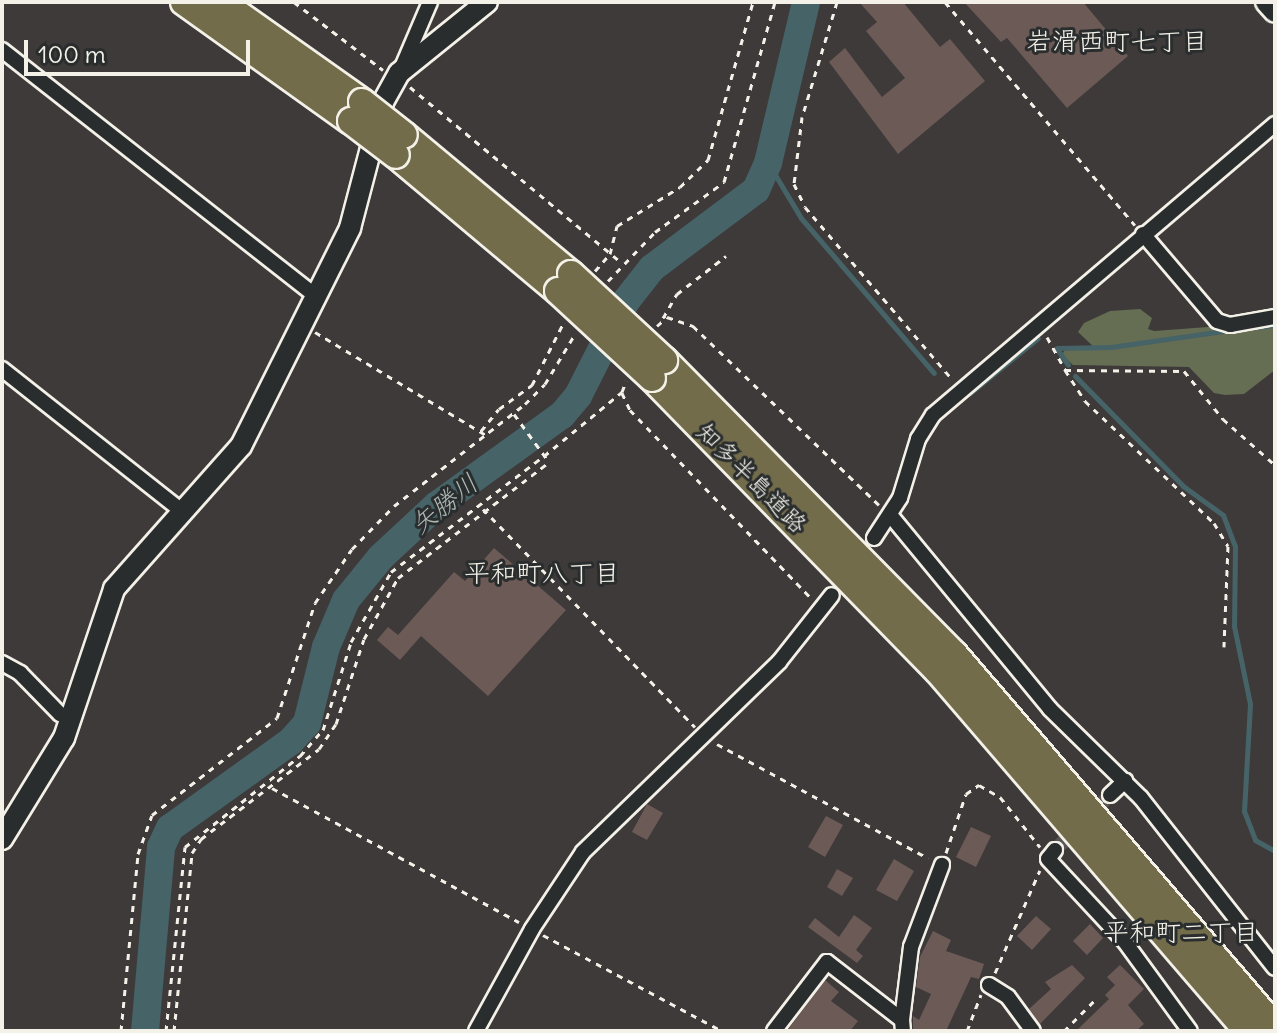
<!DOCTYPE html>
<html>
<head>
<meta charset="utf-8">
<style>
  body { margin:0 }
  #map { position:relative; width:1277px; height:1033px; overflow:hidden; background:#3e3a3a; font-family:Delius,"Klee One",sans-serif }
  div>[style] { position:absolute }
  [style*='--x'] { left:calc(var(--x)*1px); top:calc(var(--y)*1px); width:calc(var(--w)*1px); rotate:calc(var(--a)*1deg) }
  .green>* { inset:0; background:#656d53 }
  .stream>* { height:5px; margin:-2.5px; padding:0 2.5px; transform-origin:2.5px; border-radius:2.5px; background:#466468 }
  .river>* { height:28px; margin:-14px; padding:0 14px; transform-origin:14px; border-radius:14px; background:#466468 }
  .building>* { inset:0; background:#6c5a56 }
  .street-tunnel>* { height:14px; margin-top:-7px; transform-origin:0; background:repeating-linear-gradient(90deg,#595554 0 14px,transparent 0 21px) }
  .path>* { height:3px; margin-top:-1.5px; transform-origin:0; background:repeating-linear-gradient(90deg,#f4f1e8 0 6px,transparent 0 12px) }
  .roads { filter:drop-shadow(2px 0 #f4f1e8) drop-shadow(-2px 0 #f4f1e8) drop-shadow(0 2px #f4f1e8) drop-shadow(0 -2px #f4f1e8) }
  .street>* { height:14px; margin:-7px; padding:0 7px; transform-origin:7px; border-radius:7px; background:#2a2d2e }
  .secondary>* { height:20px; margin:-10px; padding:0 10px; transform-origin:10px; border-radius:10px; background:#2a2d2e }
  .highway>* { height:26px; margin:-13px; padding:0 13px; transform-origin:13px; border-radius:13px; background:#726c4b }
  .path-bridge>* { height:3px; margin-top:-1.5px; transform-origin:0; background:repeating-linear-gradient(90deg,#f4f1e8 0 6px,transparent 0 12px) }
  .bridges { filter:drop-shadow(2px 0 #f4f1e8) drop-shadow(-2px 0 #f4f1e8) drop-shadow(0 2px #f4f1e8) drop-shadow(0 -2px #f4f1e8) }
  .highway-bridge>* { height:26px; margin:-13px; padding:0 13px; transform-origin:13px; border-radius:13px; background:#726c4b }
  span { translate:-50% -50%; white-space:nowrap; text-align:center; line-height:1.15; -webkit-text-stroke:6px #2a2d2e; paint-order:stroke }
  .street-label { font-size:24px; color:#f4f1e8 }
  .neighbourhood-label { font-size:26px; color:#f4f1e8 }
  .water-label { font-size:26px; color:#aeb9b5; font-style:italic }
  .frame { position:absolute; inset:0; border:4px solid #f4f1e8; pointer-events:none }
  .scale { position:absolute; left:24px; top:40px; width:226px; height:36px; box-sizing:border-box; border:4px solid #f4f1e8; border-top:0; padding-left:10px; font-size:24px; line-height:28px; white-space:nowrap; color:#f4f1e8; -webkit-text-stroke:6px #2a2d2e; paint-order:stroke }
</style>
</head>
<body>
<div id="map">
  <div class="green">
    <i style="clip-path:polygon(1140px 309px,1152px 318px,1148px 329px,1154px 331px,1275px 322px,1275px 370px,1244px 394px,1225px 395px,1214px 393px,1189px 367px,1073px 365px,1062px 355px,1065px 349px,1096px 349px,1078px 332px,1084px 323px,1110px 311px)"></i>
  </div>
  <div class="stream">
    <i style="--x:768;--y:163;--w:64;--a:59"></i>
    <i style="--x:801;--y:218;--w:204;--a:49.4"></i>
    <i style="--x:1256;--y:327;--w:19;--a:-6"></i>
    <i style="--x:1057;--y:348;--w:54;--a:-1.1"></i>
    <i style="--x:1111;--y:347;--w:120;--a:-8.1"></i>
    <i style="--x:1057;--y:349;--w:19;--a:55"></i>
    <i style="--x:1075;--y:376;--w:154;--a:45.5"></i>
    <i style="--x:1183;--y:486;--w:49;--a:35.9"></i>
    <i style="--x:1223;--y:515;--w:33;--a:69"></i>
    <i style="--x:1235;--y:546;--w:80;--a:90.7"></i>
    <i style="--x:1234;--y:626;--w:80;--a:78.4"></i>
    <i style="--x:1250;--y:704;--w:107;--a:93.2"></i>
    <i style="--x:1244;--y:811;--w:31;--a:69"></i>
    <i style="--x:1255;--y:840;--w:23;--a:29"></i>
    <i style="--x:970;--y:393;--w:87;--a:-39"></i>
  </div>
  <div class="river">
    <i style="--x:145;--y:1031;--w:185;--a:-85"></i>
    <i style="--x:161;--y:847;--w:21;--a:-65"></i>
    <i style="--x:170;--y:828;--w:149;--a:-35.7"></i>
    <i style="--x:291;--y:741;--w:24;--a:-48"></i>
    <i style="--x:307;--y:723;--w:78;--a:-76"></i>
    <i style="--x:326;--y:647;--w:51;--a:-66.9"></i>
    <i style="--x:346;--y:600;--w:55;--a:-50.9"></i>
    <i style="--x:381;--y:557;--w:76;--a:-42.9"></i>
    <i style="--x:437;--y:505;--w:154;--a:-35.8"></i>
    <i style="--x:562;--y:415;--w:25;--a:-50"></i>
    <i style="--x:578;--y:396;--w:106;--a:-63.2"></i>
    <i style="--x:626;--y:301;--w:42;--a:-51.8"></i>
    <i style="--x:652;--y:268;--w:130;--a:-36.9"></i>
    <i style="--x:756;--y:190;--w:30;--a:-66"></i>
    <i style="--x:768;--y:163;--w:165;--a:-76.7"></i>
  </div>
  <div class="building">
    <i style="clip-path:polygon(859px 2px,903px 2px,940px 47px,950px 39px,985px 81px,898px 154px,829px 62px,845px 48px,882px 97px,905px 78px,866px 31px,877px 22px)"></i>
    <i style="clip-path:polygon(964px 2px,1083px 2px,1128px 56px,1067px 108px,1007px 38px,1001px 42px)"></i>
    <i style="clip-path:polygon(494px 548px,566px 610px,488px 696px,421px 636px,400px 660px,377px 640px,388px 627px,398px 635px,454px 572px,465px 581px)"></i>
    <i style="clip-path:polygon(647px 804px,663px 813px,647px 840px,632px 832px)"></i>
    <i style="clip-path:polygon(826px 816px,843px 825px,825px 857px,808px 847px)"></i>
    <i style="clip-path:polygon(971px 827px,991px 836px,976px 867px,956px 857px)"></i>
    <i style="clip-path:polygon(894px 859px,914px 871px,897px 901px,876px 890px)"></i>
    <i style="clip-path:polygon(837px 869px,853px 878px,842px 896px,827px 887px)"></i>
    <i style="clip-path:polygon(854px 915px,872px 928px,856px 950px,863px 956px,857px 963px,808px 927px,815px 918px,839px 937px)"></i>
    <i style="clip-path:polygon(1036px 916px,1051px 929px,1032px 950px,1017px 936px)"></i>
    <i style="clip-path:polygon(1090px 924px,1103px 938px,1087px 955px,1073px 941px)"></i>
    <i style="clip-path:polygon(933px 931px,951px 940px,946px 951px,984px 964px,979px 979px,971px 977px,946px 1031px,913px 1031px,913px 1016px,919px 1020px,931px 994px,916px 987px,920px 957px)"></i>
    <i style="clip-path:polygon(1072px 965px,1085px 978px,1040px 1024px,1029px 1009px,1051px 989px,1045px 982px)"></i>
    <i style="clip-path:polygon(1120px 965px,1144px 989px,1128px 1005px,1144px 1024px,1136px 1031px,1076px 1031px,1109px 999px,1105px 995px,1115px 985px,1107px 977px)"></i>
    <i style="clip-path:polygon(825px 980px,839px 992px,831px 1001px,858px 1021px,850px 1031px,787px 1031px)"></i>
  </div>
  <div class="street-tunnel">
    <i style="--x:832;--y:595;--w:71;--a:-53.6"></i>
    <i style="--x:1055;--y:850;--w:78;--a:-45"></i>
  </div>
  <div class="path">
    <i style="--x:294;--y:2;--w:112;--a:37.4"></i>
    <i style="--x:837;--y:2;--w:120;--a:106.9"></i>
    <i style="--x:802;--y:117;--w:67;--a:96.8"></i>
    <i style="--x:794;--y:184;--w:25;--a:64"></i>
    <i style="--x:805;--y:207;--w:226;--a:49.5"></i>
    <i style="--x:945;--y:2;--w:293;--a:49.6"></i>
    <i style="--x:410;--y:87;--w:276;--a:39.7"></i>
    <i style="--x:595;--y:271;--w:23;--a:-49"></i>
    <i style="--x:610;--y:254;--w:29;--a:-76"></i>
    <i style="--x:617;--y:226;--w:74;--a:-31.8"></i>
    <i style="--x:680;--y:187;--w:39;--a:-44"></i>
    <i style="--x:708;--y:160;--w:164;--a:-74.1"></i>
    <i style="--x:608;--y:281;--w:68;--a:-46.2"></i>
    <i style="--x:655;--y:232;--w:85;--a:-35.9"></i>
    <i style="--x:724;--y:182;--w:187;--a:-74.2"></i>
    <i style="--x:663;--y:318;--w:28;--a:-60"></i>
    <i style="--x:677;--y:294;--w:62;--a:-37.8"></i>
    <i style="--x:657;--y:326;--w:13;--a:-42"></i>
    <i style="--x:667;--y:317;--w:28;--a:19"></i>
    <i style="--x:693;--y:326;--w:258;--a:43.9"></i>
    <i style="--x:315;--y:332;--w:200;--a:31.1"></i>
    <i style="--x:1047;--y:337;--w:38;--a:61"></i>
    <i style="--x:1065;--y:370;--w:119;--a:0.5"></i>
    <i style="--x:1184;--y:371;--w:62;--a:50.9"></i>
    <i style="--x:1223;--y:419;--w:69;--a:41.5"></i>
    <i style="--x:1065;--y:370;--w:37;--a:57"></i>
    <i style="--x:1085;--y:401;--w:178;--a:43.4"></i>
    <i style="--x:1214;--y:523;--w:27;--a:59"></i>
    <i style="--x:1228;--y:546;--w:101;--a:92.3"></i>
    <i style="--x:622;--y:393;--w:19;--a:65"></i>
    <i style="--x:630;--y:410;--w:261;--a:46.1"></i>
    <i style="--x:481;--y:431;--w:28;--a:-51"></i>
    <i style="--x:499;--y:409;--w:41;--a:-36"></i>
    <i style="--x:532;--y:385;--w:71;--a:-63.1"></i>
    <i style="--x:483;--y:509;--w:304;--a:45.8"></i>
    <i style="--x:717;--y:744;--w:240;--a:28.4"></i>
    <i style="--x:272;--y:788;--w:281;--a:28.5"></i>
    <i style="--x:946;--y:853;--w:62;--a:-71.3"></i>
    <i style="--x:966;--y:794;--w:16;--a:-35"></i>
    <i style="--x:979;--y:785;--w:24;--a:30"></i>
    <i style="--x:1000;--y:797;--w:64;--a:51.3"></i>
    <i style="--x:543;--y:935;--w:203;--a:28.2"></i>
    <i style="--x:995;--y:973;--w:112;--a:-66.4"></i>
    <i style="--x:121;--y:1031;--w:178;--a:-84.5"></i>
    <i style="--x:138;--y:854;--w:41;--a:-70.3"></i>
    <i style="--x:152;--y:815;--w:158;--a:-37.8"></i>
    <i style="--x:277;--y:718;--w:121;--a:-71.7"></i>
    <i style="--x:315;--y:603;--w:65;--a:-55.6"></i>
    <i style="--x:352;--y:549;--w:60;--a:-45.7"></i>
    <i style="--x:394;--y:506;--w:166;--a:-37.9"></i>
    <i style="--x:525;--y:404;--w:28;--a:-45"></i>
    <i style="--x:545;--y:384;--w:58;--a:-59"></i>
    <i style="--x:166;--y:1031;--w:185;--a:-84.1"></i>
    <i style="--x:185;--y:847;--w:147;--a:-38.4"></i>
    <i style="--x:300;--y:756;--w:35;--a:-49"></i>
    <i style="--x:323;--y:730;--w:92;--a:-72.3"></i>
    <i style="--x:351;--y:642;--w:81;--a:-60.3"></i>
    <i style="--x:391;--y:572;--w:192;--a:-37.2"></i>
    <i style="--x:544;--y:456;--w:101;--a:-39.4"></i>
    <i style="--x:622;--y:392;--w:12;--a:-70"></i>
    <i style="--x:174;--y:1031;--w:179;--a:-84.2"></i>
    <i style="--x:192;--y:853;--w:17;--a:-57"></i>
    <i style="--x:201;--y:839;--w:148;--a:-37.3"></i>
    <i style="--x:319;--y:749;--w:30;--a:-56"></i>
    <i style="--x:336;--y:724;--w:89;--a:-71.8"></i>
    <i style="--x:364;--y:639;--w:70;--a:-60.9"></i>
    <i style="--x:398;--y:578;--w:190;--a:-37.5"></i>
    <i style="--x:967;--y:1031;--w:39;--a:-69"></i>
    <i style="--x:1064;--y:1031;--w:45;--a:-45"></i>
  </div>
  <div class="roads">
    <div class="street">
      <i style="--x:2;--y:50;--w:399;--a:38.1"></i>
      <i style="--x:400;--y:72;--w:76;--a:-66.8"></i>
      <i style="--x:1143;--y:234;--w:114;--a:49.6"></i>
      <i style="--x:1217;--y:321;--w:14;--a:17"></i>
      <i style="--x:1230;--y:325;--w:46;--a:-10.1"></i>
      <i style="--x:2;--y:369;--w:231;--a:38.3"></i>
      <i style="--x:891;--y:516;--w:250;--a:50.5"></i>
      <i style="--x:1050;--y:709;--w:127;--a:44.4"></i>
      <i style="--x:1141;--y:798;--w:216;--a:51.8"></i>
      <i style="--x:874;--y:538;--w:48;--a:-57"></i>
      <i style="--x:900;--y:498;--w:62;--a:-73"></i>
      <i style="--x:918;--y:439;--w:28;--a:-58"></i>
      <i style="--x:933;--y:415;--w:449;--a:-40.4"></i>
      <i style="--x:2;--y:663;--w:21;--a:29"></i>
      <i style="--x:20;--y:673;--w:57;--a:45.7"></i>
      <i style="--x:60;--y:714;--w:13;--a:23"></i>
      <i style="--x:1110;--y:795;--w:21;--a:-43"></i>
      <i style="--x:1055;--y:850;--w:11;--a:128"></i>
      <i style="--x:1048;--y:859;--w:113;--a:47.1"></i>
      <i style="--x:1125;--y:942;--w:110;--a:53.9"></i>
      <i style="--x:989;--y:985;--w:22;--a:32"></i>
      <i style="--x:1008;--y:997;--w:42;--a:53.7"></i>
      <i style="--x:902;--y:1020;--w:74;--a:-83"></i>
      <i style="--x:911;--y:947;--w:88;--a:-69.3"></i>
      <i style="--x:476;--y:1031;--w:116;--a:-61.2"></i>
      <i style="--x:532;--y:929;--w:92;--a:-56.5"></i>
      <i style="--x:583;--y:852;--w:273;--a:-44.1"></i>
      <i style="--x:779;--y:662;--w:85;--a:-51.7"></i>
      <i style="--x:774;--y:1031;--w:87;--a:-52.5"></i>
      <i style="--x:827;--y:962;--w:95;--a:37.7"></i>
      <i style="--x:902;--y:1020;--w:11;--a:85"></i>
    </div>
    <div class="secondary">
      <i style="--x:1266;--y:2;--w:13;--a:48"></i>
      <i style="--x:2;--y:839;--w:119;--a:-58.5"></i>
      <i style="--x:64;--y:738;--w:157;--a:-71.4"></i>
      <i style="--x:114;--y:589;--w:191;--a:-48.4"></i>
      <i style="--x:241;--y:446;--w:244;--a:-63.4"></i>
      <i style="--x:350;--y:228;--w:130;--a:-75.3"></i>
      <i style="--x:383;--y:102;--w:33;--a:-61"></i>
      <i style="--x:399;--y:73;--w:113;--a:-38.9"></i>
    </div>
    <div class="highway">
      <i style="--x:184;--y:2;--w:205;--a:35.5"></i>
      <i style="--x:221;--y:2;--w:173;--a:35.3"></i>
      <i style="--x:404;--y:135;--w:217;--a:39.8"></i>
      <i style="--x:396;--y:155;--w:212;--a:40"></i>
      <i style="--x:664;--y:360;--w:413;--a:45.4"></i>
      <i style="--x:954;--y:654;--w:492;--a:49.3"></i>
      <i style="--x:652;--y:378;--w:408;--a:45.7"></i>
      <i style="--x:937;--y:670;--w:476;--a:49.3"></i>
    </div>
  </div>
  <div class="path-bridge">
    <i style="--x:514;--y:414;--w:59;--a:53.9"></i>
  </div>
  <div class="bridges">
    <div class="highway-bridge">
      <i style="--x:362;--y:102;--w:53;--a:38.2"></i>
      <i style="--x:351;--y:121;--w:56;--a:37.1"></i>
      <i style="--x:571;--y:274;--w:127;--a:42.8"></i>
      <i style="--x:558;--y:291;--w:128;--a:42.8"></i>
    </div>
  </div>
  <div class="street-label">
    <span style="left:752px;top:478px;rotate:45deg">知多半島道路</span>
  </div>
  <div class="neighbourhood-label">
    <span style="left:1117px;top:41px">岩滑西町七丁目</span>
    <span style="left:542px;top:573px">平和町八丁目</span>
    <span style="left:1181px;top:932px">平和町二丁目</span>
  </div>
  <div class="water-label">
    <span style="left:444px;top:504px;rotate:-39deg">矢勝川</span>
  </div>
  <div class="frame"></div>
  <div class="scale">100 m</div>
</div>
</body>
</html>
